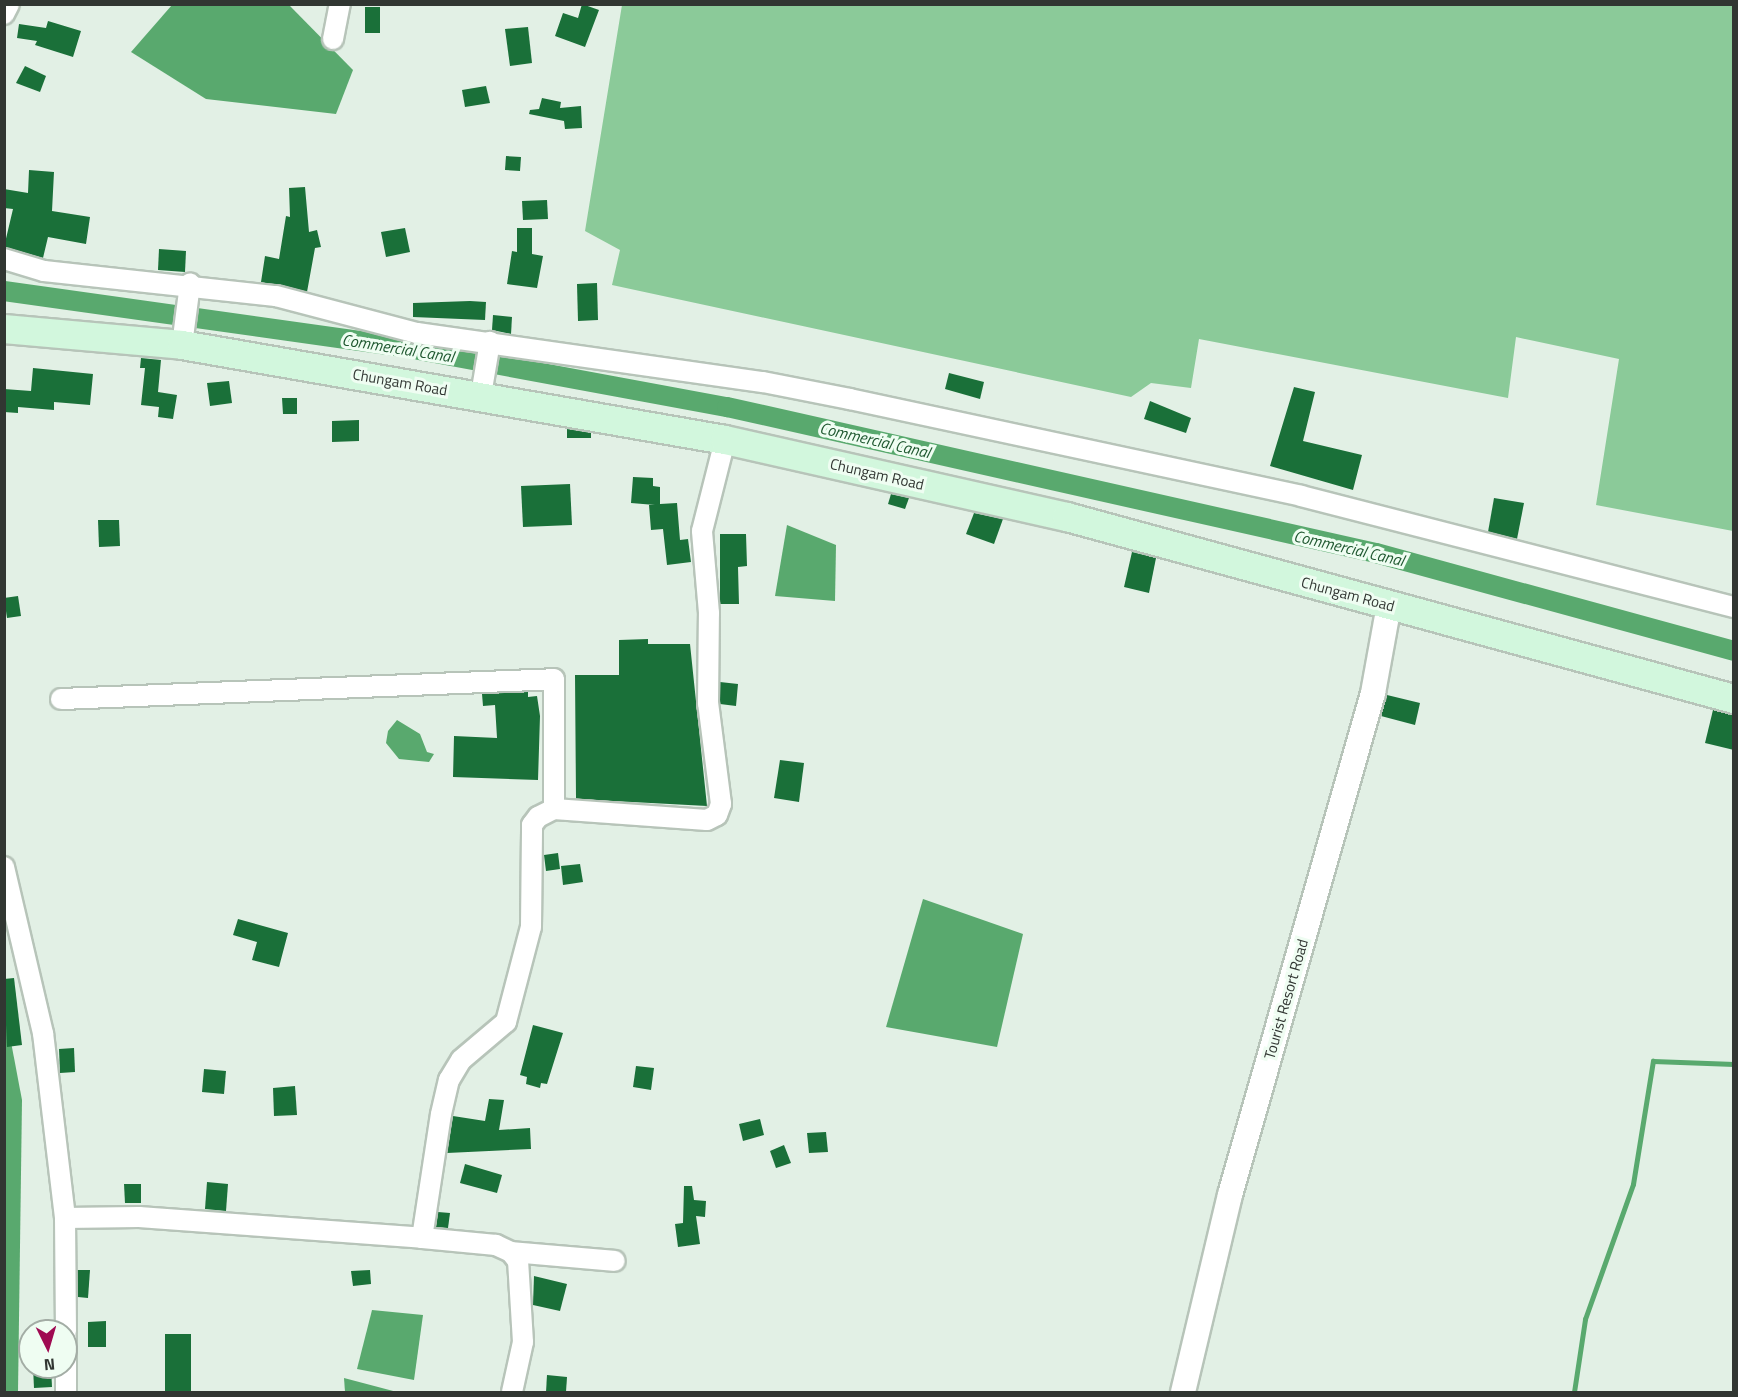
<!DOCTYPE html>
<html>
<head>
<meta charset="utf-8">
<style>
  body { margin:0 }
  #map { position:relative; width:1738px; height:1397px; overflow:hidden; background:#e2f0e5; font-family:"Titillium Web",sans-serif }
  div>[style] { position:absolute }
  [style*='--x'] { left:calc(var(--x)*1px); top:calc(var(--y)*1px); width:calc(var(--w)*1px); rotate:calc(var(--a)*1deg) }
  .green>* { inset:0; background:#8bca99 }
  .water>* { inset:0; background:#59a96e }
  .stream>* { height:5px; margin:-2.5px; padding:0 2.5px; transform-origin:2.5px; border-radius:2.5px; background:#59a96e }
  .canal>* { height:20px; margin:-10px; padding:0 10px; transform-origin:10px; border-radius:10px; background:#59a96e }
  .building>* { inset:0; background:#1a7039 }
  .roads { filter:drop-shadow(2px 0 #b7c4b9) drop-shadow(-2px 0 #b7c4b9) drop-shadow(0 2px #b7c4b9) drop-shadow(0 -2px #b7c4b9) }
  .minor>* { height:20px; margin:-10px; padding:0 10px; transform-origin:10px; border-radius:10px; background:#fff }
  .tertiary>* { height:24px; margin:-12px; padding:0 12px; transform-origin:12px; border-radius:12px; background:#fff }
  .secondary>* { height:28px; margin:-14px; padding:0 14px; transform-origin:14px; border-radius:14px; background:#d2f7dd }
  span { translate:-50% -50%; white-space:nowrap; text-align:center; line-height:1.15; -webkit-text-stroke:6px #effdf2; paint-order:stroke }
  .street-label { font-size:15px; color:#313632 }
  .water-label { font-size:16px; color:#1f5830; font-style:italic }
  .frame { position:absolute; inset:0; border:6px solid #313632; pointer-events:none }
  .north { position:absolute; left:18px; top:1319px; width:60px; height:60px; box-sizing:border-box; background:#effdf2; border:2px solid #a3ada5; border-radius:50%; rotate:175deg; font-size:16px; font-weight:700; line-height:24px; text-align:center; color:#313632 }
  .north::after { content:''; display:block; margin:auto; width:21px; height:27px; background:#9f0a52; clip-path:polygon(50% 0,100% 100%,50% 72%,0 100%) }
</style>
</head>
<body>
<div id="map">
  <div class="green">
    <i style="clip-path:polygon(622px 5px,1733px 5px,1733px 531px,1596px 505px,1619px 359px,1516px 337px,1508px 398px,1199px 339px,1191px 388px,1151px 383px,1131px 397px,612px 285px,620px 250px,585px 231px)"></i>
  </div>
  <div class="water">
    <i style="clip-path:polygon(172px 5px,289px 5px,353px 70px,336px 114px,206px 99px,131px 52px)"></i>
    <i style="clip-path:polygon(787px 525px,836px 545px,835px 601px,775px 596px)"></i>
    <i style="clip-path:polygon(397px 720px,420px 734px,427px 752px,434px 754px,429px 762px,399px 759px,386px 743px,388px 731px)"></i>
    <i style="clip-path:polygon(923px 899px,1023px 934px,997px 1047px,886px 1027px)"></i>
    <i style="clip-path:polygon(4px 1005px,22px 1100px,18px 1392px,4px 1392px)"></i>
    <i style="clip-path:polygon(372px 1310px,423px 1315px,414px 1380px,357px 1369px)"></i>
    <i style="clip-path:polygon(344px 1378px,397px 1392px,345px 1392px)"></i>
  </div>
  <div class="stream">
    <i style="--x:1574;--y:1392;--w:74;--a:-81.4"></i>
    <i style="--x:1585;--y:1319;--w:143;--a:-70.4"></i>
    <i style="--x:1633;--y:1184;--w:125;--a:-80.8"></i>
    <i style="--x:1653;--y:1061;--w:81;--a:2.1"></i>
  </div>
  <div class="canal">
    <i style="--x:4;--y:291;--w:397;--a:8"></i>
    <i style="--x:397;--y:346;--w:336;--a:10.5"></i>
    <i style="--x:727;--y:407;--w:665;--a:12.68"></i>
    <i style="--x:1376;--y:553;--w:371;--a:15.3"></i>
  </div>
  <div class="building">
    <i style="clip-path:polygon(582px 4px,599px 10px,585px 47px,555px 36px,563px 13px,578px 18px)"></i>
    <i style="clip-path:polygon(365px 7px,380px 7px,380px 33px,365px 33px)"></i>
    <i style="clip-path:polygon(48px 21px,81px 31px,73px 57px,35px 45px,37px 41px,17px 38px,19px 24px,46px 28px)"></i>
    <i style="clip-path:polygon(528px 27px,532px 63px,510px 66px,505px 29px)"></i>
    <i style="clip-path:polygon(25px 66px,46px 76px,40px 92px,16px 83px)"></i>
    <i style="clip-path:polygon(486px 86px,490px 103px,465px 107px,462px 90px)"></i>
    <i style="clip-path:polygon(542px 98px,561px 102px,560px 108px,581px 106px,582px 128px,565px 129px,564px 121px,529px 114px,530px 110px,539px 109px)"></i>
    <i style="clip-path:polygon(506px 156px,521px 157px,520px 171px,505px 170px)"></i>
    <i style="clip-path:polygon(29px 170px,54px 172px,52px 211px,90px 217px,86px 244px,48px 237px,43px 258px,4px 247px,13px 209px,4px 208px,4px 189px,28px 193px)"></i>
    <i style="clip-path:polygon(305px 187px,309px 232px,317px 230px,321px 247px,315px 248px,307px 292px,261px 282px,265px 256px,279px 259px,286px 216px,290px 217px,289px 188px)"></i>
    <i style="clip-path:polygon(547px 200px,548px 219px,523px 220px,522px 201px)"></i>
    <i style="clip-path:polygon(405px 228px,410px 252px,386px 257px,381px 232px)"></i>
    <i style="clip-path:polygon(517px 228px,532px 228px,532px 254px,543px 256px,537px 288px,507px 284px,512px 251px,517px 252px)"></i>
    <i style="clip-path:polygon(159px 249px,186px 251px,185px 272px,158px 270px)"></i>
    <i style="clip-path:polygon(597px 283px,598px 320px,578px 321px,577px 284px)"></i>
    <i style="clip-path:polygon(470px 301px,486px 302px,485px 320px,413px 317px,413px 303px)"></i>
    <i style="clip-path:polygon(493px 315px,512px 317px,511px 334px,492px 330px)"></i>
    <i style="clip-path:polygon(141px 358px,161px 360px,158px 392px,177px 395px,173px 419px,158px 417px,159px 407px,141px 405px,145px 368px,140px 368px)"></i>
    <i style="clip-path:polygon(33px 368px,93px 374px,90px 405px,54px 402px,54px 410px,18px 407px,18px 413px,4px 412px,4px 389px,31px 391px)"></i>
    <i style="clip-path:polygon(949px 373px,984px 382px,980px 399px,945px 389px)"></i>
    <i style="clip-path:polygon(229px 381px,232px 403px,210px 406px,207px 383px)"></i>
    <i style="clip-path:polygon(1294px 387px,1315px 392px,1303px 441px,1362px 455px,1353px 490px,1270px 466px)"></i>
    <i style="clip-path:polygon(282px 398px,297px 398px,297px 414px,283px 414px)"></i>
    <i style="clip-path:polygon(1150px 401px,1191px 418px,1186px 433px,1144px 419px)"></i>
    <i style="clip-path:polygon(359px 420px,359px 441px,332px 442px,332px 421px)"></i>
    <i style="clip-path:polygon(567px 429px,591px 433px,591px 438px,567px 438px)"></i>
    <i style="clip-path:polygon(633px 477px,653px 478px,653px 486px,660px 487px,660px 504px,677px 503px,680px 540px,688px 539px,691px 562px,667px 565px,663px 529px,651px 530px,649px 505px,655px 505px,631px 503px)"></i>
    <i style="clip-path:polygon(570px 484px,572px 525px,523px 527px,521px 486px)"></i>
    <i style="clip-path:polygon(891px 494px,909px 498px,905px 509px,888px 504px)"></i>
    <i style="clip-path:polygon(1494px 498px,1524px 503px,1517px 539px,1488px 532px)"></i>
    <i style="clip-path:polygon(974px 513px,1003px 519px,994px 544px,966px 534px)"></i>
    <i style="clip-path:polygon(98px 520px,119px 520px,120px 546px,99px 547px)"></i>
    <i style="clip-path:polygon(720px 534px,746px 534px,747px 566px,738px 567px,739px 604px,720px 604px)"></i>
    <i style="clip-path:polygon(1132px 552px,1156px 558px,1149px 593px,1124px 587px)"></i>
    <i style="clip-path:polygon(18px 596px,21px 616px,7px 618px,4px 598px)"></i>
    <i style="clip-path:polygon(648px 639px,648px 644px,690px 644px,707px 806px,576px 799px,575px 675px,619px 675px,619px 640px)"></i>
    <i style="clip-path:polygon(720px 682px,738px 684px,736px 706px,720px 704px)"></i>
    <i style="clip-path:polygon(528px 692px,528px 697px,537px 696px,540px 716px,538px 780px,453px 777px,454px 736px,497px 738px,495px 705px,483px 706px,482px 694px)"></i>
    <i style="clip-path:polygon(1387px 695px,1420px 703px,1415px 725px,1381px 716px)"></i>
    <i style="clip-path:polygon(1713px 710px,1734px 715px,1734px 750px,1705px 743px)"></i>
    <i style="clip-path:polygon(780px 760px,804px 763px,799px 802px,774px 798px)"></i>
    <i style="clip-path:polygon(558px 853px,560px 869px,546px 871px,544px 855px)"></i>
    <i style="clip-path:polygon(580px 864px,583px 882px,563px 885px,561px 866px)"></i>
    <i style="clip-path:polygon(238px 919px,288px 933px,279px 967px,252px 960px,257px 942px,233px 935px)"></i>
    <i style="clip-path:polygon(14px 978px,22px 1045px,7px 1047px,4px 979px)"></i>
    <i style="clip-path:polygon(533px 1025px,563px 1033px,547px 1084px,541px 1083px,540px 1088px,526px 1084px,527px 1077px,520px 1075px)"></i>
    <i style="clip-path:polygon(74px 1048px,75px 1072px,60px 1073px,59px 1049px)"></i>
    <i style="clip-path:polygon(636px 1066px,654px 1068px,651px 1090px,633px 1087px)"></i>
    <i style="clip-path:polygon(204px 1069px,226px 1071px,224px 1094px,202px 1092px)"></i>
    <i style="clip-path:polygon(295px 1086px,297px 1115px,274px 1116px,273px 1088px)"></i>
    <i style="clip-path:polygon(489px 1099px,504px 1100px,499px 1130px,530px 1128px,531px 1149px,447px 1153px,453px 1116px,485px 1121px)"></i>
    <i style="clip-path:polygon(760px 1119px,764px 1135px,743px 1141px,739px 1124px)"></i>
    <i style="clip-path:polygon(826px 1132px,828px 1152px,809px 1153px,807px 1133px)"></i>
    <i style="clip-path:polygon(784px 1145px,791px 1163px,776px 1168px,770px 1151px)"></i>
    <i style="clip-path:polygon(465px 1164px,502px 1175px,497px 1193px,460px 1183px)"></i>
    <i style="clip-path:polygon(207px 1182px,228px 1184px,226px 1211px,205px 1209px)"></i>
    <i style="clip-path:polygon(124px 1184px,141px 1184px,141px 1203px,125px 1203px)"></i>
    <i style="clip-path:polygon(684px 1186px,692px 1186px,694px 1200px,706px 1201px,705px 1217px,696px 1216px,700px 1244px,678px 1247px,675px 1224px,683px 1223px)"></i>
    <i style="clip-path:polygon(438px 1212px,450px 1213px,448px 1228px,436px 1227px)"></i>
    <i style="clip-path:polygon(77px 1270px,90px 1270px,88px 1298px,78px 1297px)"></i>
    <i style="clip-path:polygon(370px 1270px,371px 1284px,353px 1286px,351px 1271px)"></i>
    <i style="clip-path:polygon(534px 1276px,567px 1284px,560px 1311px,533px 1305px)"></i>
    <i style="clip-path:polygon(106px 1321px,106px 1347px,88px 1347px,88px 1322px)"></i>
    <i style="clip-path:polygon(165px 1334px,191px 1334px,191px 1392px,165px 1392px)"></i>
    <i style="clip-path:polygon(33px 1367px,51px 1367px,52px 1387px,34px 1388px)"></i>
    <i style="clip-path:polygon(547px 1375px,567px 1377px,566px 1392px,546px 1392px)"></i>
  </div>
  <div class="roads">
    <div class="minor">
      <i style="--x:4;--y:14;--w:11;--a:-63"></i>
      <i style="--x:333;--y:39;--w:36;--a:-79"></i>
      <i style="--x:4;--y:259;--w:42;--a:16.7"></i>
      <i style="--x:44;--y:271;--w:233;--a:6.2"></i>
      <i style="--x:276;--y:296;--w:146;--a:14.7"></i>
      <i style="--x:417;--y:333;--w:349;--a:8.1"></i>
      <i style="--x:763;--y:382;--w:89;--a:11.1"></i>
      <i style="--x:850;--y:399;--w:461;--a:12.1"></i>
      <i style="--x:1301;--y:496;--w:447;--a:14.4"></i>
      <i style="--x:182;--y:345;--w:62;--a:-82.5"></i>
      <i style="--x:481;--y:395;--w:54;--a:-80.4"></i>
      <i style="--x:61;--y:699;--w:493;--a:-2.3"></i>
      <i style="--x:554;--y:679;--w:130;--a:90"></i>
      <i style="--x:4;--y:867;--w:171;--a:76.8"></i>
      <i style="--x:43;--y:1033;--w:186;--a:83.2"></i>
      <i style="--x:65;--y:1218;--w:113;--a:89.5"></i>
      <i style="--x:65;--y:1218;--w:74;--a:-0.8"></i>
      <i style="--x:139;--y:1217;--w:284;--a:4.2"></i>
      <i style="--x:511;--y:1252;--w:104;--a:4.9"></i>
      <i style="--x:66;--y:1392;--w:54;--a:-90"></i>
      <i style="--x:512;--y:1392;--w:51;--a:-77.6"></i>
      <i style="--x:523;--y:1342;--w:81;--a:-93.5"></i>
      <i style="--x:518;--y:1261;--w:11;--a:-128"></i>
      <i style="--x:511;--y:1252;--w:17;--a:-155"></i>
      <i style="--x:496;--y:1245;--w:74;--a:-174.6"></i>
      <i style="--x:422;--y:1238;--w:125;--a:-81.3"></i>
      <i style="--x:441;--y:1114;--w:35;--a:-77"></i>
      <i style="--x:449;--y:1080;--w:23;--a:-59"></i>
      <i style="--x:461;--y:1060;--w:59;--a:-40.2"></i>
      <i style="--x:506;--y:1022;--w:98;--a:-75.3"></i>
      <i style="--x:531;--y:927;--w:102;--a:-89.4"></i>
      <i style="--x:532;--y:825;--w:10;--a:-53"></i>
      <i style="--x:538;--y:817;--w:18;--a:-27"></i>
      <i style="--x:554;--y:809;--w:153;--a:4.1"></i>
      <i style="--x:707;--y:820;--w:11;--a:-27"></i>
      <i style="--x:717;--y:815;--w:12;--a:-70"></i>
      <i style="--x:721;--y:804;--w:102;--a:-97.3"></i>
      <i style="--x:708;--y:703;--w:90;--a:-89.4"></i>
      <i style="--x:709;--y:613;--w:82;--a:-94.9"></i>
      <i style="--x:702;--y:531;--w:94;--a:-75.8"></i>
    </div>
    <div class="tertiary">
      <i style="--x:1183;--y:1392;--w:203;--a:-76.6"></i>
      <i style="--x:1230;--y:1195;--w:522;--a:-74.1"></i>
      <i style="--x:1373;--y:693;--w:89;--a:-79.7"></i>
    </div>
    <div class="secondary">
      <i style="--x:4;--y:329;--w:179;--a:5.1"></i>
      <i style="--x:182;--y:345;--w:551;--a:9.92"></i>
      <i style="--x:725;--y:440;--w:351;--a:12.7"></i>
      <i style="--x:1067;--y:517;--w:691;--a:15.26"></i>
    </div>
  </div>
  <div class="street-label">
    <span style="left:400px;top:382px;rotate:10deg">Chungam Road</span>
    <span style="left:877px;top:474px;rotate:13deg">Chungam Road</span>
    <span style="left:1348px;top:594px;rotate:15deg">Chungam Road</span>
    <span style="left:1286px;top:999px;rotate:-74deg">Tourist Resort Road</span>
  </div>
  <div class="water-label">
    <span style="left:398px;top:348px;rotate:9deg">Commercial Canal</span>
    <span style="left:875px;top:440px;rotate:13deg">Commercial Canal</span>
    <span style="left:1349px;top:548px;rotate:13deg">Commercial Canal</span>
  </div>
  <div class="frame"></div>
  <div class="north">N</div>
</div>
</body>
</html>
